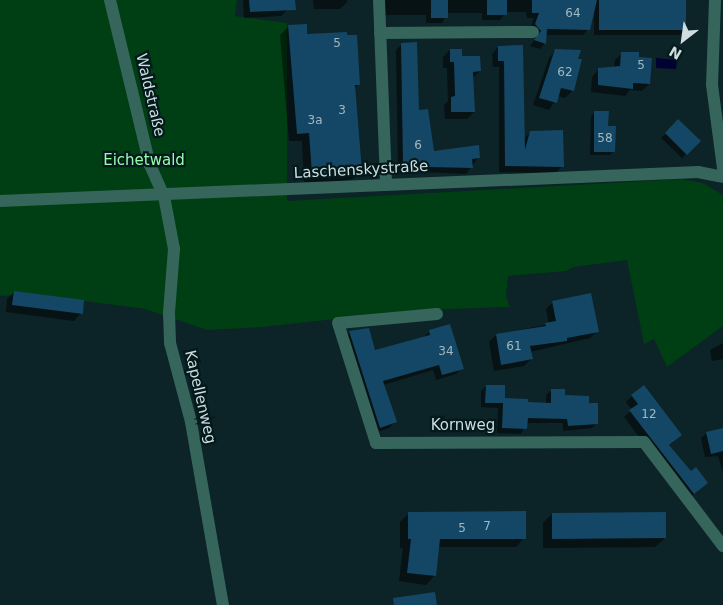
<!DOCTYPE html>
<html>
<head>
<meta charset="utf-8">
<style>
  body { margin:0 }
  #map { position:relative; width:723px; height:605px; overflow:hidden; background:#0c2327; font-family:"DejaVu Sans",sans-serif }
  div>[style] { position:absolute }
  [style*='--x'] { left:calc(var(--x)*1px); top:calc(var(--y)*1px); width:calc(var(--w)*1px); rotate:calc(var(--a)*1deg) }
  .green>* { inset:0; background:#003e13 }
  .water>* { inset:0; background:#030033 }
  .shadow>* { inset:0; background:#0007 }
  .building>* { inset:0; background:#144765 }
  .minor>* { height:12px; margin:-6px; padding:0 6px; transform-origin:6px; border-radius:6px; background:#35655b }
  span { translate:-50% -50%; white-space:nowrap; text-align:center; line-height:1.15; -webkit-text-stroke:4.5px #031a1d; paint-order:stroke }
  .number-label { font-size:12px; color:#a0b8c0 }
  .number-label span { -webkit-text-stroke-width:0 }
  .street-label { font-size:15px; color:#cfdddf }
  .park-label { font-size:15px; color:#96fda8 }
  .north { position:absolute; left:658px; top:15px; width:50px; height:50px; -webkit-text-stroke:4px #031a1d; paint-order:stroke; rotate:210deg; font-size:14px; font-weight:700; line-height:20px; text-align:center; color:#cfdddf }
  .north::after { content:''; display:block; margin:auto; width:18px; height:22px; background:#cfdddf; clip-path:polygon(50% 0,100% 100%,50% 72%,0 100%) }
</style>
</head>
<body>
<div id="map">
  <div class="green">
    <i style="clip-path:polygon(0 0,237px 0,235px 16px,287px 23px,287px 201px,682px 179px,703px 183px,723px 195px,723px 326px,667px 367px,654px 339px,644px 344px,627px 260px,573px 267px,567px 271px,508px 276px,506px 296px,510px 307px,417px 310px,263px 327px,207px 330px,145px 309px,32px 294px,0 296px)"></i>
  </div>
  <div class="water">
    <i style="clip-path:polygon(656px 58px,677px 60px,676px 69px,656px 68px)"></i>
  </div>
  <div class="shadow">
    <i style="clip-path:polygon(243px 0,287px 0,288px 9px,281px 16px,244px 18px)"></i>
    <i style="clip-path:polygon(313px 0,347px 0,347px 2px,340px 9px,314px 9px)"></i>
    <i style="clip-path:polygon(385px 0,685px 0,685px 29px,680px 35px,594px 35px,594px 10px,588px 29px,583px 35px,545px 35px,545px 43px,540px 49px,530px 46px,536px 38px,530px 30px,534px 18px,527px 18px,526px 12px,506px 12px,500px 20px,482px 20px,482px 13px,447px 13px,442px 23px,426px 23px,426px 15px,385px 15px)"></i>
    <i style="clip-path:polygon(289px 26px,306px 35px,346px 37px,359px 84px,354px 89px,361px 171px,353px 179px,336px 183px,304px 182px,302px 141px,289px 141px,280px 35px)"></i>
    <i style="clip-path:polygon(402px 44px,418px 111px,433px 152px,478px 158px,466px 174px,424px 172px,424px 168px,398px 170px,396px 50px)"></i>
    <i style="clip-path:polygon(521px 46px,523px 139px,531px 132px,562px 166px,556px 173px,499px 172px,499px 67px,493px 67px,492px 54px,498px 47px)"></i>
    <i style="clip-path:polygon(450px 50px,480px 71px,472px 79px,474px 112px,467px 119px,445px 119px,444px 105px,448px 101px,447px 68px,443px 68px,443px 57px)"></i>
    <i style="clip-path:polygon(556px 50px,580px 60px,572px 91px,565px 98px,558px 96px,549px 110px,533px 105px,549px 58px)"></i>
    <i style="clip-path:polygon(622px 53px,649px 84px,642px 91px,630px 90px,625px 96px,591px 92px,592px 77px,599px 69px,614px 68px,615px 60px)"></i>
    <i style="clip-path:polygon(595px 112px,607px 127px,614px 151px,610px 155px,590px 155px,591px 116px)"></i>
    <i style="clip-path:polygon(678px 121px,699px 141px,682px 158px,661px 138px)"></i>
    <i style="clip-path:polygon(14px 292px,81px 313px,74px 321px,6px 312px,7px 299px)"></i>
    <i style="clip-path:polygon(553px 302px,598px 331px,590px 338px,530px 352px,531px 359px,524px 366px,494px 371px,489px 342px,496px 335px,549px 324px,546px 309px)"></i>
    <i style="clip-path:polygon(350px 332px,374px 352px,423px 338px,429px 332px,462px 368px,456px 374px,436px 380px,433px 370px,383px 385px,395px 422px,389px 428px,374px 433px,344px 338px)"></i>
    <i style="clip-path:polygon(723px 343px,723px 359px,712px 361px,710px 350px)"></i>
    <i style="clip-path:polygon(486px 386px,504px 400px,527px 404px,546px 404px,546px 395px,552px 390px,588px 405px,597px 423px,592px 428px,563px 431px,563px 423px,526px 423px,521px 434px,497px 433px,498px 408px,481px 407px,481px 391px)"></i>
    <i style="clip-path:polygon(632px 396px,681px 435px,669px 446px,691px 473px,707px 483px,687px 500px,624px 417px,632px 410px,626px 402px)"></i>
    <i style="clip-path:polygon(723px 429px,723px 473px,718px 456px,705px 457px,701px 438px,707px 433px)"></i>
    <i style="clip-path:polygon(409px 513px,524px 538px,516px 547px,438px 547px,434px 576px,426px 585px,399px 581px,403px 548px,400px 548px,400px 522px)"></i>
    <i style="clip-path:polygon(552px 514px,665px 538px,655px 547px,543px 548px,543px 523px)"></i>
  </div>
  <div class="building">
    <i style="clip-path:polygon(249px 0,295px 0,296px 10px,250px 12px)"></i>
    <i style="clip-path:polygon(431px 0,448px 0,448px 18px,431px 18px)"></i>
    <i style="clip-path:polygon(487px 0,507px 0,507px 15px,487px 15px)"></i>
    <i style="clip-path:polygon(532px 0,597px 0,590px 30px,547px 29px,546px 44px,534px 40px,541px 31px,535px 24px,539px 13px,532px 13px)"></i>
    <i style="clip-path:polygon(599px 0,686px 0,686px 30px,599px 30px)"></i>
    <i style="clip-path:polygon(307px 24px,307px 34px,347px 32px,347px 35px,357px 35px,360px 85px,355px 85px,362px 171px,345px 172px,345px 175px,312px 174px,309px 133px,297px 134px,288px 25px)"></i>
    <i style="clip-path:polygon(417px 42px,419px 110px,428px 109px,434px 151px,479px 145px,480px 158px,472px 159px,473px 168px,429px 167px,429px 163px,403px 164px,401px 43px)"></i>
    <i style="clip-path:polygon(523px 45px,525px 150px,530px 131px,563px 130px,564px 167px,505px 166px,504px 61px,498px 61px,498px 46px)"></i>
    <i style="clip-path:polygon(450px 49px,462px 49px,462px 56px,480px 56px,481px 71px,473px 72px,475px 112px,451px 112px,451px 97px,455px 96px,454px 62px,450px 62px)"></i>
    <i style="clip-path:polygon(555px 49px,581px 50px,578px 59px,582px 59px,574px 91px,561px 88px,557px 103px,539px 98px)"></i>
    <i style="clip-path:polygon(621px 52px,639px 52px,639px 57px,652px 58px,650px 84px,633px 83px,633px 89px,598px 85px,598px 68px,620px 66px)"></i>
    <i style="clip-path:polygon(594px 111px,609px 111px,608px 126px,616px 126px,615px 152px,594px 152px)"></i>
    <i style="clip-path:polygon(678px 119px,701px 141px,687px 155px,665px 133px)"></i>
    <i style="clip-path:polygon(14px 291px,84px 300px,83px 314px,12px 305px)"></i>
    <i style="clip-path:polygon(591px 293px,599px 332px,567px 338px,567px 341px,530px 346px,533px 359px,501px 365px,496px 334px,546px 326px,545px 323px,556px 321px,552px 301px)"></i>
    <i style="clip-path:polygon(450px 324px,464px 369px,442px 375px,439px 365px,383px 381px,397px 422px,380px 428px,349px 331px,369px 328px,375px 350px,430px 335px,429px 330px)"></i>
    <i style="clip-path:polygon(486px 385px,505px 385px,505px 398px,528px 399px,528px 402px,551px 403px,551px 389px,565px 389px,565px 395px,589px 396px,589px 403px,598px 403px,598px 424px,568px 426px,567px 419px,528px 418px,527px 429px,502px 428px,503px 403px,485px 403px)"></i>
    <i style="clip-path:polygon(644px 385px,682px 435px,669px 445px,691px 471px,696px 467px,708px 483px,694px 494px,629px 410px,638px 404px,631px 395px)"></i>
    <i style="clip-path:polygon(723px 428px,723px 451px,711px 454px,706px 432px)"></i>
    <i style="clip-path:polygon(526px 511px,526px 539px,440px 539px,436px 576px,407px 573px,411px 539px,408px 539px,408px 512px)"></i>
    <i style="clip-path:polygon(666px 512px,666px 538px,552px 539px,552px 513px)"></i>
    <i style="clip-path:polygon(435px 592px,437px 605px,394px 605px,393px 598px)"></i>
  </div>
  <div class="minor">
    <i style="--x:110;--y:0;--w:170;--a:76.4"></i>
    <i style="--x:150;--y:165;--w:34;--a:66"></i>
    <i style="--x:164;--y:196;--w:54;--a:79.3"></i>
    <i style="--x:174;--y:249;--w:64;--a:94.5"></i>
    <i style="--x:169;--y:313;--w:30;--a:88"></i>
    <i style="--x:170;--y:343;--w:82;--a:75.1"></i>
    <i style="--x:191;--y:422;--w:186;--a:80.1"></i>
    <i style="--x:379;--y:0;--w:185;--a:87.8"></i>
    <i style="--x:715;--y:0;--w:85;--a:92"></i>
    <i style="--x:712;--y:85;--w:85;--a:82.5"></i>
    <i style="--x:380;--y:33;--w:153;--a:-0.4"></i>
    <i style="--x:0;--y:201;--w:699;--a:-2.38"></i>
    <i style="--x:698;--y:172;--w:25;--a:11"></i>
    <i style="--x:437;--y:314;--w:99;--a:174.8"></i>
    <i style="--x:338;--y:323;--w:126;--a:72.4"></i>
    <i style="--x:376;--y:443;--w:268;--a:-0.2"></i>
    <i style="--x:644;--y:442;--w:131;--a:52.8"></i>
  </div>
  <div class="number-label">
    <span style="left:573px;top:14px">64</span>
    <span style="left:337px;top:44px">5</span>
    <span style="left:641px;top:66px">5</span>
    <span style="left:565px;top:73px">62</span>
    <span style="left:342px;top:111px">3</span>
    <span style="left:315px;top:121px">3a</span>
    <span style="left:605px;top:139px">58</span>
    <span style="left:418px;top:146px">6</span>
    <span style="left:514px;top:347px">61</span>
    <span style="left:446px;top:352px">34</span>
    <span style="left:649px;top:415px">12</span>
    <span style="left:487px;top:527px">7</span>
    <span style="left:462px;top:529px">5</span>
  </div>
  <div class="street-label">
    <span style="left:150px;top:95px;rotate:77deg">Waldstraße</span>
    <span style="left:361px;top:170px;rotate:-3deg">Laschenskystraße</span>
    <span style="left:200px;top:397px;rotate:77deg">Kapellenweg</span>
    <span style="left:463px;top:426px">Kornweg</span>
  </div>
  <div class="park-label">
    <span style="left:144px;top:161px">Eichetwald</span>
  </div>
  <div class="north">N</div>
</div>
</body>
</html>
